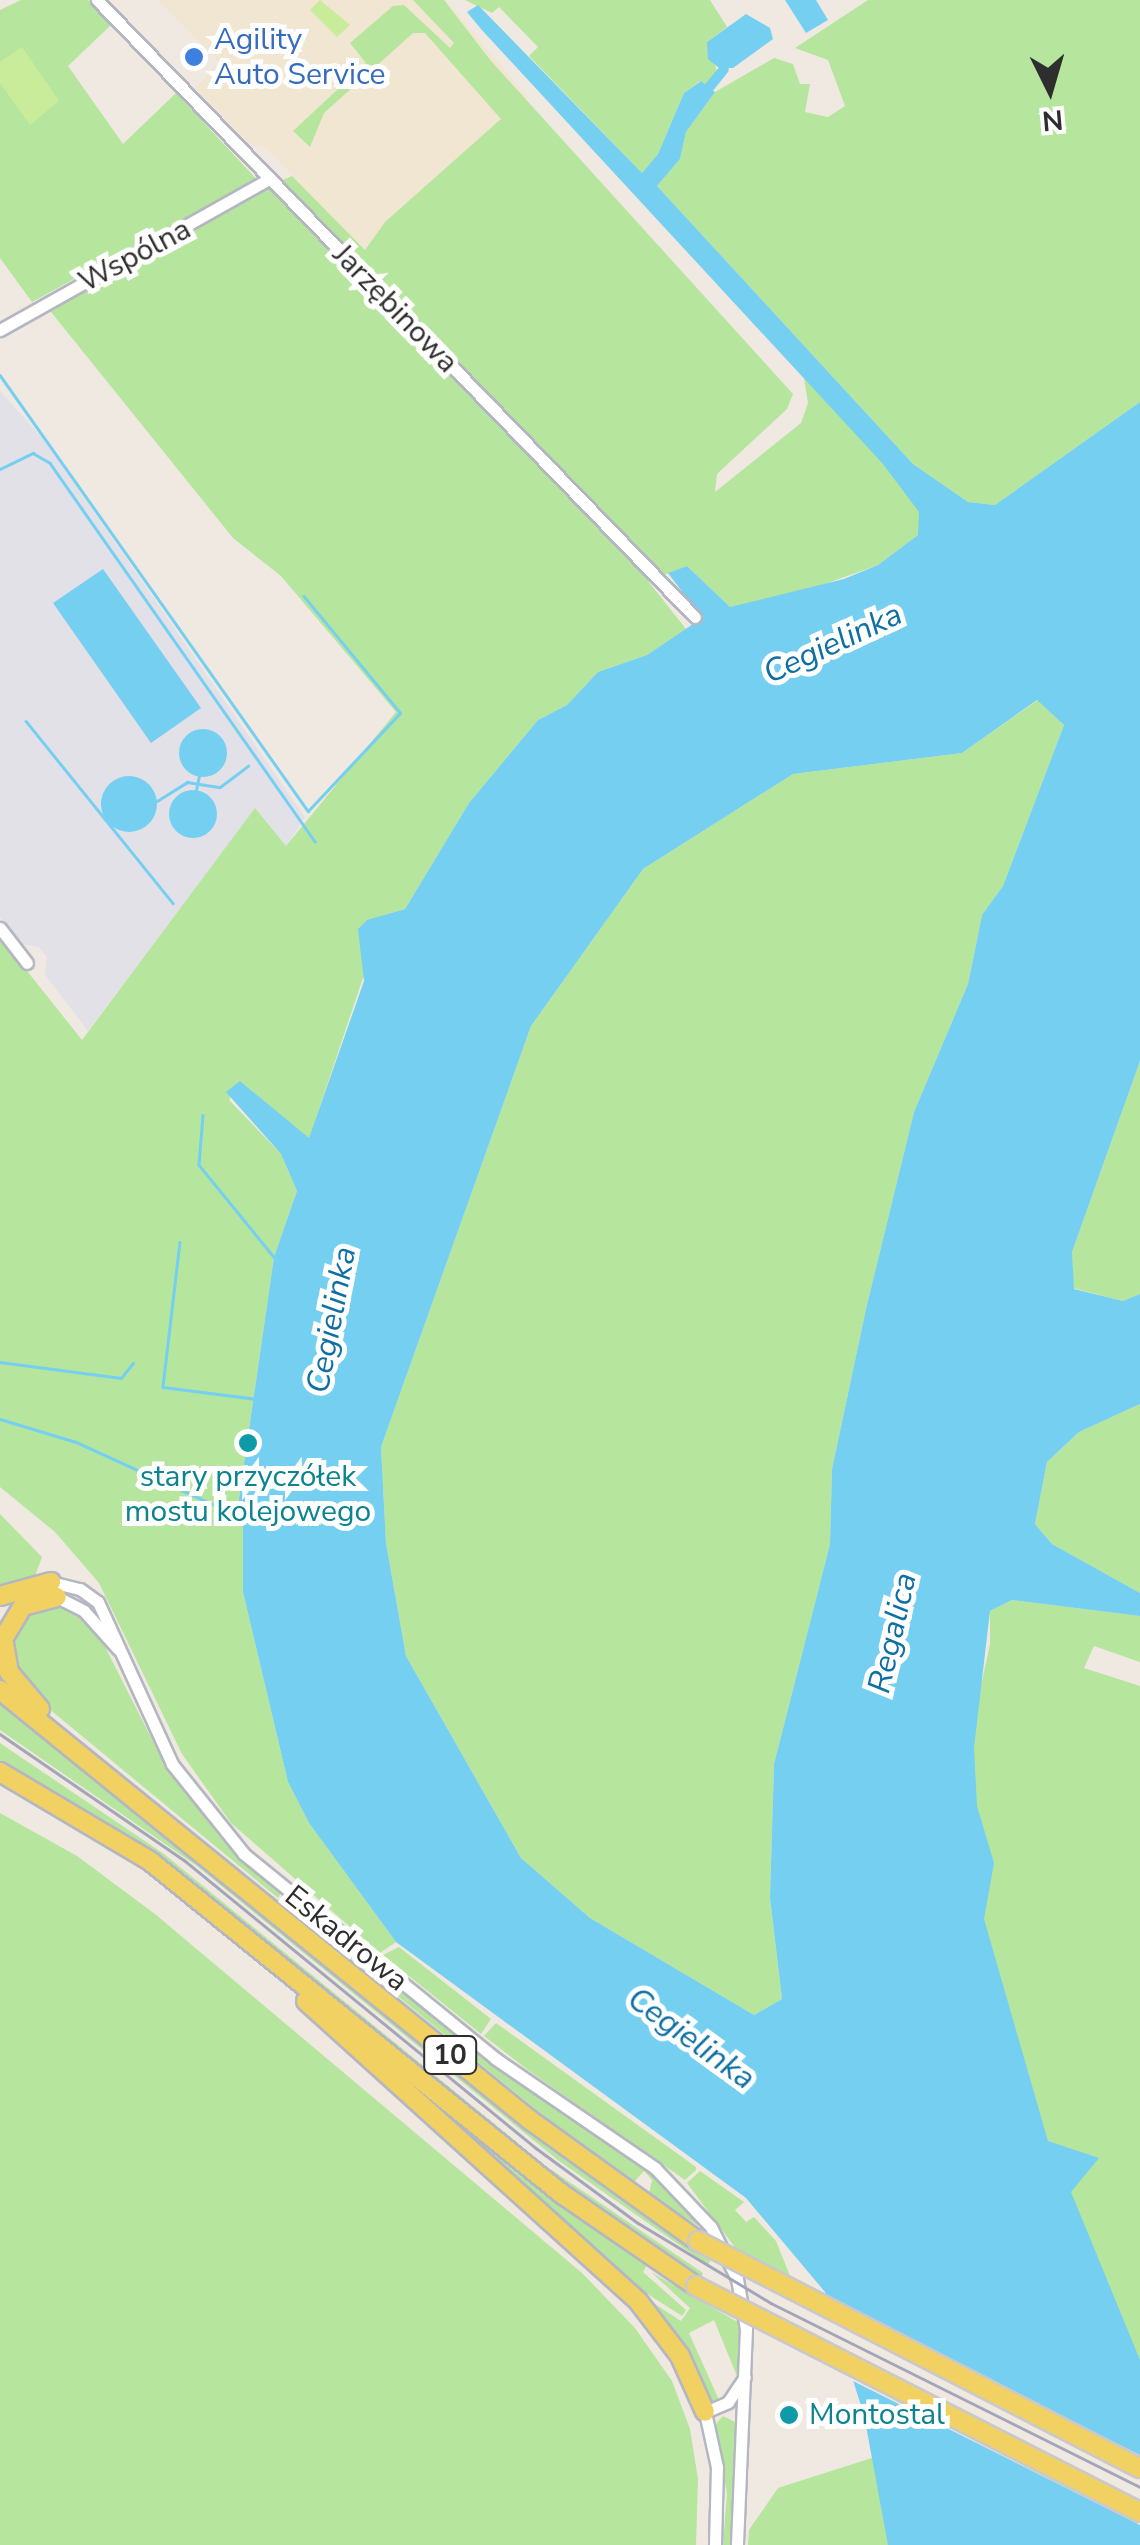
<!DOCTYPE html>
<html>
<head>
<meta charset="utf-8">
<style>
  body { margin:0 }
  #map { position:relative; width:1140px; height:2545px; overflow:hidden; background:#efe9e1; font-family:"Nunito Sans",sans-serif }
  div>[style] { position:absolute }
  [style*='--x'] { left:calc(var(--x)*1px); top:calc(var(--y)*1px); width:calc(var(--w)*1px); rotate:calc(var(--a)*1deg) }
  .industrial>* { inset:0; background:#e3e1e8 }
  .education>* { inset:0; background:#f0e6d1 }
  .green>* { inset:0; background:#b6e59e }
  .pitch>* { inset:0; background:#c9ec9a }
  .water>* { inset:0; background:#75cff0 }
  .round { border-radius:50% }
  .pier>* { inset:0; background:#efe9e1 }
  .stream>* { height:2.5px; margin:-1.25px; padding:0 1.25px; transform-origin:1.25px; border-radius:1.25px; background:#75cff0 }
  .canal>* { height:10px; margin:-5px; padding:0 5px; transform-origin:5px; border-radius:5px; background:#75cff0 }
  .roads { filter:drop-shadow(2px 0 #b4b7c1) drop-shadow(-2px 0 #b4b7c1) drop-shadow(0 2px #b4b7c1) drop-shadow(0 -2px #b4b7c1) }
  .street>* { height:11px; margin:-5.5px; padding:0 5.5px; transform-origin:5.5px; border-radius:5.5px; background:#fff }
  .primary>* { height:18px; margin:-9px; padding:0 9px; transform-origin:9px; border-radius:9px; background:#f2d163 }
  .tram>* { height:2.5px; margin:-1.25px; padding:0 1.25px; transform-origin:1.25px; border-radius:1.25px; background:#a3a6b8 }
  .bridges { filter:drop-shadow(2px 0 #c9c9c9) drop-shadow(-2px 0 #c9c9c9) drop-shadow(0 2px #c9c9c9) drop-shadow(0 -2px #c9c9c9) }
  .primary-bridge>* { height:18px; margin:-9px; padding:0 9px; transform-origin:9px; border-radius:9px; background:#f2d163 }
  .dots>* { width:28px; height:28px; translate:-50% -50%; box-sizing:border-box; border:5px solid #fff; border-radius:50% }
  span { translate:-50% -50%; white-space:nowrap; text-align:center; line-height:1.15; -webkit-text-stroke:10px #fff; paint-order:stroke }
  .shield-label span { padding:2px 8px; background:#fff; border:2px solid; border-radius:8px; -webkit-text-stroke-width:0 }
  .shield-label { font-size:28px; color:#2e2e2e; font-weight:700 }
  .shop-label { font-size:30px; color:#366cbe }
  .left { translate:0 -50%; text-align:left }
  .street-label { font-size:30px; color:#2e2e2e }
  .culture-label { font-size:30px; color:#0d838f }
  .water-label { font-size:32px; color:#0d6fa3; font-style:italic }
  .north { position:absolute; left:1000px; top:40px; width:100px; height:100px; -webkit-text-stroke:8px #fff; paint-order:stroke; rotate:175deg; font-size:28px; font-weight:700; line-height:40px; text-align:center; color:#2e2e2e }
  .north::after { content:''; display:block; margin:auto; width:35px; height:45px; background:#2e2e2e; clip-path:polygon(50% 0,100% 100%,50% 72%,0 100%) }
</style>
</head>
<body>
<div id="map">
  <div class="industrial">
    <i style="clip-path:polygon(0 391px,45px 441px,305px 817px,286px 847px,255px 809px,88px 1031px,45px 975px,47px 957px,39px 947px,21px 944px,0 917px)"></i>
  </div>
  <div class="education">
    <i style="clip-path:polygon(157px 0,446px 0,528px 98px,377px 263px,266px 148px,250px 144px,195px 88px,219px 62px)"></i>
  </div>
  <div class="green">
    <i style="clip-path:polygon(21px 0,88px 0,111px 25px,68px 66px,123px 144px,176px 93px,265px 188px,292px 176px,365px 250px,385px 222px,501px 119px,425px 33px,413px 33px,324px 113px,310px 147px,293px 131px,366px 63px,350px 43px,393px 6px,404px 5px,450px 48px,454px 43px,413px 0,444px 0,491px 61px,793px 394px,787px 409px,717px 474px,715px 492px,801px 423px,808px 403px,804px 378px,926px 508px,918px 535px,878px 565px,802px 592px,730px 607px,687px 566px,648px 581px,686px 629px,647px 655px,598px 672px,567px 705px,538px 720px,469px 803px,405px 909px,384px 915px,309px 1139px,240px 1081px,229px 1100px,281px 1154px,297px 1191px,274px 1257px,236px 1518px,243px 1526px,243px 1592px,288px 1782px,309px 1823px,396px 1942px,380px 1953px,231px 1823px,182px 1754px,99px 1583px,55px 1532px,0 1487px,0 937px,82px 1040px,255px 808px,286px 846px,396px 712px,281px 576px,233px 538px,47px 307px,190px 234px,178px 222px,32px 302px,0 258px,0 10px)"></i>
    <i style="clip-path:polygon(465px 0,710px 0,727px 27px,707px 42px,718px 74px,709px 87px,700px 81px,684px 93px,658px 154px,642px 173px,529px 56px,538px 47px,499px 7px,492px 13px)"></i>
    <i style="clip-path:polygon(868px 0,1140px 0,1140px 402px,995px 505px,968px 502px,913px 464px,657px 186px,680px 159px,686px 132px,715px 92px,774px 58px,793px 64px,800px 84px,810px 84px,805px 112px,828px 117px,845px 106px,828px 60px,795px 48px)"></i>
    <i style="clip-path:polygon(1038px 700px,1064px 725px,1003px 886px,982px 915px,968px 984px,914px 1112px,866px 1309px,832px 1469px,830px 1544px,774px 1764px,770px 1898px,782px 1999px,754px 2015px,590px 1918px,521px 1858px,406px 1656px,386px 1543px,381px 1447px,531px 1026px,643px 869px,793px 774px,962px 753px)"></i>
    <i style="clip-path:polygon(1140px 1061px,1140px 1294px,1123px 1301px,1073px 1288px,1072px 1252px)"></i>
    <i style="clip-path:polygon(1140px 1404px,1140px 1593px,1052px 1544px,1035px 1524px,1047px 1462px,1079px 1432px)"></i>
    <i style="clip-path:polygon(0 1514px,42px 1557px,35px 1576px,0 1591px)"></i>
    <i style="clip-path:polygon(1012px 1600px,1140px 1616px,1140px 1662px,1094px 1646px,1084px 1668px,1140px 1686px,1140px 2388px,1045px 2164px,961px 1893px,957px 1798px,990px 1644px,990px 1611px)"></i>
    <i style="clip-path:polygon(51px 1602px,77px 1611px,98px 1633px,167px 1769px,226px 1845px,281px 1893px,278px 1898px,42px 1703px,9px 1658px,17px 1618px)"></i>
    <i style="clip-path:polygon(0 1699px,540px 2139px,695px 2247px,711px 2259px,708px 2265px,559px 2161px,197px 1866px,0 1730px)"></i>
    <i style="clip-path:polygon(0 1743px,164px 1854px,546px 2166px,703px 2273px,701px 2279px,595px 2211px,154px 1854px,0 1762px)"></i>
    <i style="clip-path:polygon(0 1813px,77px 1856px,155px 1914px,582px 2273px,635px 2328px,672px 2381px,690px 2429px,698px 2479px,696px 2545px,0 2545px)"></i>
    <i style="clip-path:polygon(287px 1898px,498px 2067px,662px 2180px,708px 2232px,649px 2194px,652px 2180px,644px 2171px,633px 2183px,556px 2126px,283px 1902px)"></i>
    <i style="clip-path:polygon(399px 1947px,491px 2019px,481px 2034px,383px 1955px)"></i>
    <i style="clip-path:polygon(496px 2023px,696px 2167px,696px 2170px,685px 2180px,532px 2073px,484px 2036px)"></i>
    <i style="clip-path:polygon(365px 2047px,518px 2172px,647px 2265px,643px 2272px,686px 2310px,682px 2316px,632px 2284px)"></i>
    <i style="clip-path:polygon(700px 2171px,744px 2202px,735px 2210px,746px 2222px,754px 2217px,776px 2241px,792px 2281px,737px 2250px,687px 2183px)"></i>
    <i style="clip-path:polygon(651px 2272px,741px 2324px,737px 2376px,714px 2320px,689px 2333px,719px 2400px,706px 2400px,638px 2293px,681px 2321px,690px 2308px)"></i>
    <i style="clip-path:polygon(723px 2416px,739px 2424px,731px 2545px,723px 2545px,727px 2494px,715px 2425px)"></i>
    <i style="clip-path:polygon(878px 2456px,897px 2545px,748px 2545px,749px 2530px,778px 2488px)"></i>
  </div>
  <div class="pitch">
    <i style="clip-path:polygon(320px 0,350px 25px,337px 37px,310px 10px)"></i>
    <i style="clip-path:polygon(22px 47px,59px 101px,30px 125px,0 83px,0 62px)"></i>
  </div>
  <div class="water">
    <i style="clip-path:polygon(785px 0,816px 0,828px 20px,806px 33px)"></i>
    <i style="clip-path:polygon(evenodd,478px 5px,642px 173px,658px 154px,684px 93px,701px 81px,715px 92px,686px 132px,680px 159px,657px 186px,913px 464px,968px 502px,995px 505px,1140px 402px,1140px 1061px,1072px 1252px,1074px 1289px,1123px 1301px,1140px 1294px,1140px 1404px,1079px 1432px,1047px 1462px,1035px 1524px,1052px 1544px,1140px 1593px,1140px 1616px,1012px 1600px,990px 1611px,974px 1748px,977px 1806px,994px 1863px,984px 1919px,1048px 2141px,1099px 2158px,1071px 2192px,1140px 2360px,1140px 2545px,888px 2545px,864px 2415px,825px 2292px,746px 2198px,396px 1942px,309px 1823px,288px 1782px,243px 1592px,243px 1527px,236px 1519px,274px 1257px,297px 1191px,281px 1154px,226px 1092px,240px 1081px,309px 1138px,364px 981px,358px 929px,367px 920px,405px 909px,469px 803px,538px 720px,567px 705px,598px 672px,647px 655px,702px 618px,668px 573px,687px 566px,730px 607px,844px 579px,878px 565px,918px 535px,919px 512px,883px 464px,481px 29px,467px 12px,478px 5px,1037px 700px,1064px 725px,1003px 886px,982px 915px,968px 984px,914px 1112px,866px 1309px,832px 1469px,830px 1544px,774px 1764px,770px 1898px,782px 1999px,754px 2015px,590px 1918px,521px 1858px,406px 1656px,386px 1543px,381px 1447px,531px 1026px,643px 869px,793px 774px,962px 753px,1037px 700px)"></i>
    <i style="clip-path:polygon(746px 14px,770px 28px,773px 39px,733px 68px,719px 68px,708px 59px,707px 42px)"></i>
    <i style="clip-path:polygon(103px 569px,201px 708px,151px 743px,53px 603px)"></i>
    <i class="round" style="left:179px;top:729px;width:48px;height:48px"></i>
    <i class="round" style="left:101px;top:776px;width:56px;height:56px"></i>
    <i class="round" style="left:169px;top:790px;width:48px;height:48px"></i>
  </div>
  <div class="pier">
    <i style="clip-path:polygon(821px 2295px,1140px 2455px,1140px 2525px,847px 2378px)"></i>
  </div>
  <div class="stream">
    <i style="--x:0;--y:375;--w:534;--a:54.76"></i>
    <i style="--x:308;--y:811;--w:134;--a:-46.8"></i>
    <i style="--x:400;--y:713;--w:151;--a:-129.6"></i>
    <i style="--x:0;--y:469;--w:37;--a:-26"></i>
    <i style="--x:33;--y:453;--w:20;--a:30"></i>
    <i style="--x:50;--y:463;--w:462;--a:55"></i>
    <i style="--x:26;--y:721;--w:234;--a:51.1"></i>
    <i style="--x:196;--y:790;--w:14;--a:-78"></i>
    <i style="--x:157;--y:801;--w:36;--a:-32"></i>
    <i style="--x:187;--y:782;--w:33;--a:9"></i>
    <i style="--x:220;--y:787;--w:35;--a:-37"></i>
    <i style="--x:203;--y:1115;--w:50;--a:94.6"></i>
    <i style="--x:199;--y:1165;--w:119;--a:50.8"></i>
    <i style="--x:180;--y:1242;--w:146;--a:96.7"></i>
    <i style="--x:163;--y:1387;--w:95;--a:7.3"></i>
    <i style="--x:0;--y:1362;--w:122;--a:7.5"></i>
    <i style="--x:121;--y:1378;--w:19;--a:-51"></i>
    <i style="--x:0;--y:1419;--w:79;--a:16.8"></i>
    <i style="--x:76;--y:1442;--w:176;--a:24.5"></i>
  </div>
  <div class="canal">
    <i style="--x:703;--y:95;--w:33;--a:-51"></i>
  </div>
  <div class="roads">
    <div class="street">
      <i style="--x:97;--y:0;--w:859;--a:45.9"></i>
      <i style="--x:0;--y:330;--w:308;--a:-29.3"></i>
      <i style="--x:0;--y:928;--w:44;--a:52.4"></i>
      <i style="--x:51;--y:1582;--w:30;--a:14"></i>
      <i style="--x:80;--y:1589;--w:22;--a:36"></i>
      <i style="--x:98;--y:1602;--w:178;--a:65.4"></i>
      <i style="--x:172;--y:1764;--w:115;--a:51.3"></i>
      <i style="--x:244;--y:1854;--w:325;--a:39.1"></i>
      <i style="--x:496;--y:2059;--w:193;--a:34.4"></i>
      <i style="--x:655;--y:2168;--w:81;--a:46.5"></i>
      <i style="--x:711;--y:2227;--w:58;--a:63.4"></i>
      <i style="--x:737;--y:2279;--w:51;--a:79.8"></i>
      <i style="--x:746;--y:2329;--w:216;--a:92.4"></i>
      <i style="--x:57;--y:1597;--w:30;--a:27"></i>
      <i style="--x:84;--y:1611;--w:51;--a:48.2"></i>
      <i style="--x:705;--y:2412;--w:56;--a:77.7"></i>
      <i style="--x:717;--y:2467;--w:78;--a:91.5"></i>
      <i style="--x:705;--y:2412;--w:25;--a:-23"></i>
      <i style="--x:728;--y:2402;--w:30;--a:-56"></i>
    </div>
    <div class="primary">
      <i style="--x:0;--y:1596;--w:53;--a:-15.4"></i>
      <i style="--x:0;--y:1690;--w:682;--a:39.05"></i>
      <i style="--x:530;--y:2120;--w:207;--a:35.8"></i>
      <i style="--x:40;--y:1709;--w:48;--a:-130"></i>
      <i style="--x:9;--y:1672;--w:34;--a:-100"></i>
      <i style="--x:3;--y:1639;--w:39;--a:-59"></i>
      <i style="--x:23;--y:1606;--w:35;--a:-15"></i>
      <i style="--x:0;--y:1772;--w:174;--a:30.7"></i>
      <i style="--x:150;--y:1861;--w:530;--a:38.95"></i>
      <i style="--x:562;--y:2194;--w:163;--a:34.5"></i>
      <i style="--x:306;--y:2001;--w:447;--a:42.1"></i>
      <i style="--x:638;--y:2301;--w:69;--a:52.6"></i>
      <i style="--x:680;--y:2356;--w:61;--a:65.9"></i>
    </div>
  </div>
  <div class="tram">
    <i style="--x:0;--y:1734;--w:223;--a:34.4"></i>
    <i style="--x:184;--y:1860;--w:455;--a:39.3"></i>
    <i style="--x:536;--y:2148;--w:127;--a:36.3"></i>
    <i style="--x:638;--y:2223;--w:155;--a:31"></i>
    <i style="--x:771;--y:2303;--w:412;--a:26.5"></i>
  </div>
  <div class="bridges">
    <div class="primary-bridge">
      <i style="--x:698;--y:2241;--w:497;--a:27.2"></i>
      <i style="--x:696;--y:2286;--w:498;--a:27"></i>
    </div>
  </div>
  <div class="dots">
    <i style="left:194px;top:57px;background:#3f7fe0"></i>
    <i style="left:248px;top:1443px;background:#0f9aa8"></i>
    <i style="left:789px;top:2415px;background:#0f9aa8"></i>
  </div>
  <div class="shield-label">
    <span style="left:450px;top:2055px">10</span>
  </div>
  <div class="shop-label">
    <span class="left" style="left:214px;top:57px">Agility<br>Auto Service</span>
  </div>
  <div class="street-label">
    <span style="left:135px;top:256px;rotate:-28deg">Wspólna</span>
    <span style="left:395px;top:309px;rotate:46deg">Jarzębinowa</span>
    <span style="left:346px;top:1939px;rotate:39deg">Eskadrowa</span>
  </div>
  <div class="culture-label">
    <span style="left:248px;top:1494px">stary przyczółek<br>mostu kolejowego</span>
    <span class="left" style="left:809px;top:2415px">Montostal</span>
  </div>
  <div class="water-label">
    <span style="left:833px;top:644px;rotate:-25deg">Cegielinka</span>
    <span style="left:332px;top:1320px;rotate:-79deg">Cegielinka</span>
    <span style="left:893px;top:1633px;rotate:-77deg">Regalica</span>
    <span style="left:691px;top:2039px;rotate:36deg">Cegielinka</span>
  </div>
  <div class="north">N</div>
</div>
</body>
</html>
